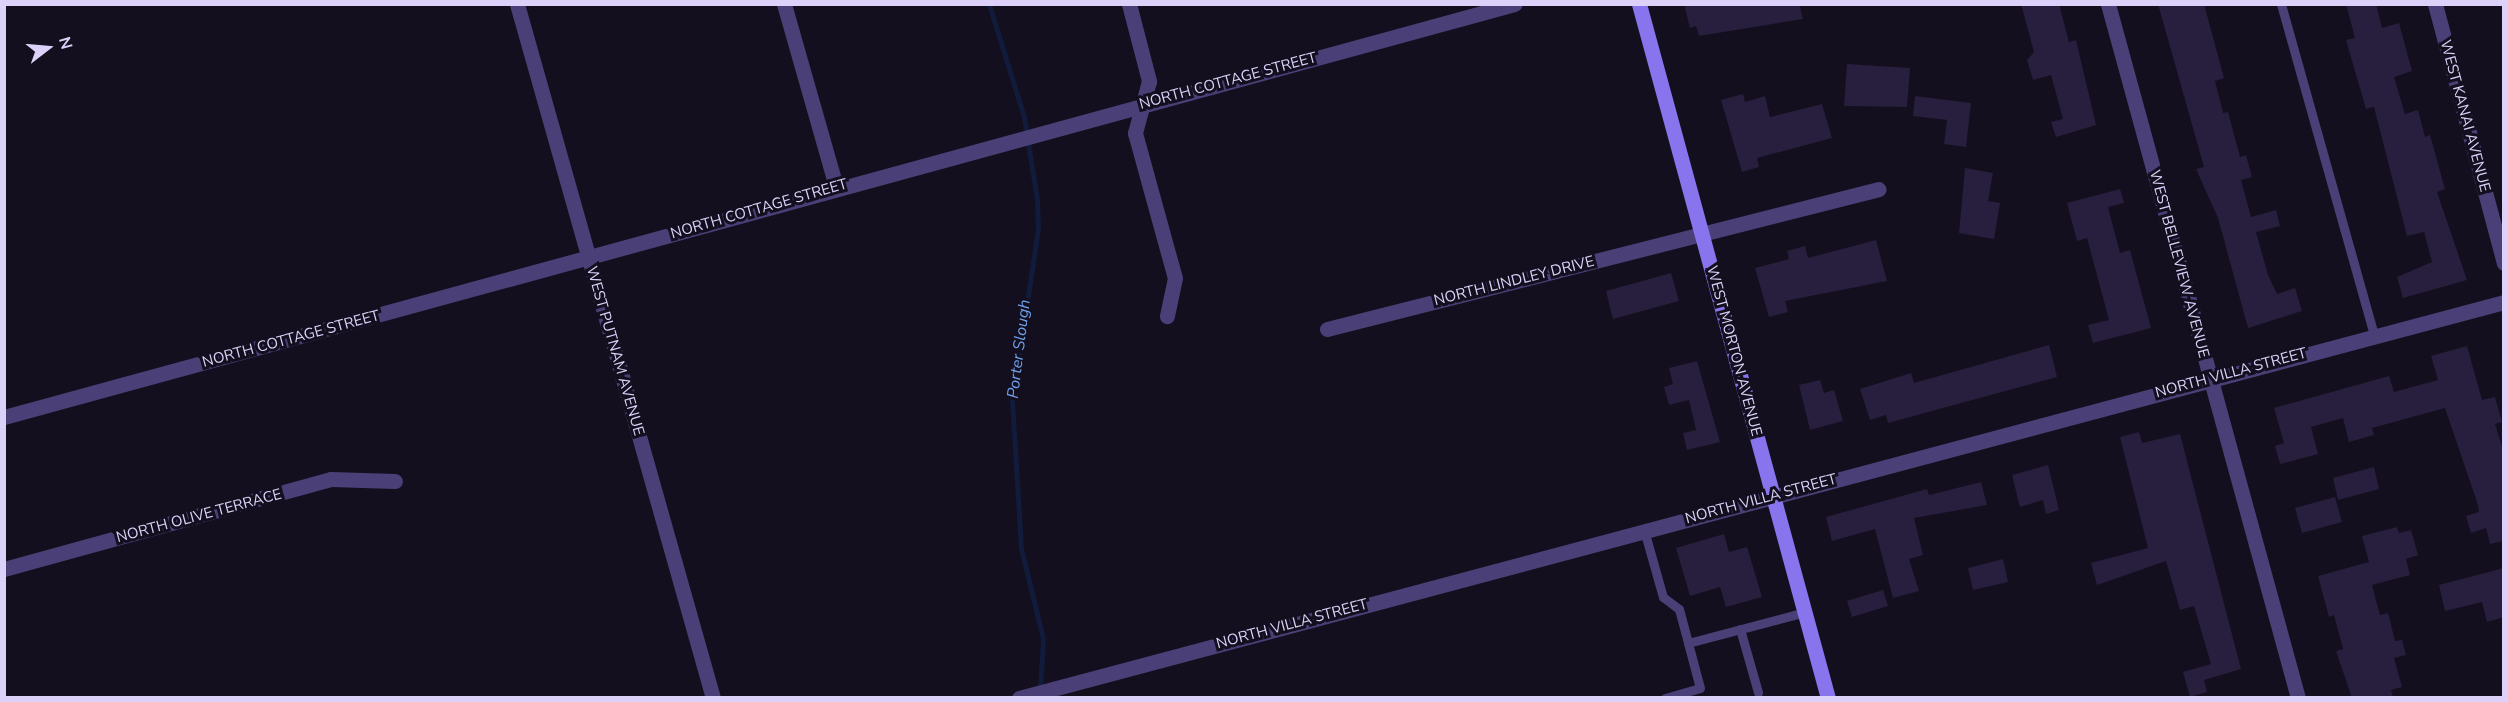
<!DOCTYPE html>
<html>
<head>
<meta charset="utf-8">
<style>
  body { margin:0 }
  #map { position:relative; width:2508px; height:702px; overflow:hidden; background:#140f1e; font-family:"Nunito Sans",sans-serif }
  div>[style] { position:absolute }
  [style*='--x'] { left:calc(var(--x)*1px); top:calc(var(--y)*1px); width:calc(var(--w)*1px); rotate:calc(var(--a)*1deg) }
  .stream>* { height:5px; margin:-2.5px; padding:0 2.5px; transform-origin:2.5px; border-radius:2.5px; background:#111b3b }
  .building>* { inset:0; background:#281e3d }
  .service>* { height:9px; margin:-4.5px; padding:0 4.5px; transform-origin:4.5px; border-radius:4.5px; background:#4a4077 }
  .minor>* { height:15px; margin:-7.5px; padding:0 7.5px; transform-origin:7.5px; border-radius:7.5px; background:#4a4077 }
  .tertiary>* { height:15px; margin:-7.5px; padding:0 7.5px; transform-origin:7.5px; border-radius:7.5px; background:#4a4077 }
  .secondary>* { height:15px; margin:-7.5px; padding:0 7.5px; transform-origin:7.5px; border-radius:7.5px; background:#8875ed }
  span { translate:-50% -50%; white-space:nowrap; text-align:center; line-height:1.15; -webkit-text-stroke:6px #140f1e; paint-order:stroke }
  .street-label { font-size:15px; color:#dcd2f9 }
  .water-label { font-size:16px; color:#6da0ec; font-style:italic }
  .frame { position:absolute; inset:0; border:6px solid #dcd2f9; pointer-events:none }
  .north { position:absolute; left:18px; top:18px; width:60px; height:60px; -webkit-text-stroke:4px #140f1e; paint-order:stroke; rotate:74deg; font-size:16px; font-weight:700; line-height:24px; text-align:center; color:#dcd2f9 }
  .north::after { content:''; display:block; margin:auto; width:21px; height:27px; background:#dcd2f9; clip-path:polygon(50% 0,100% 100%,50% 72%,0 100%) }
</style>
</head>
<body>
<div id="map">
  <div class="stream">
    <i style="--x:989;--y:4;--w:118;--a:72.8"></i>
    <i style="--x:1024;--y:117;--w:84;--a:81.1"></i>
    <i style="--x:1037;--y:200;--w:29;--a:88"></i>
    <i style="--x:1038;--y:229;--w:174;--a:98.6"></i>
    <i style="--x:1012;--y:401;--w:147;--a:86.5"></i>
    <i style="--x:1021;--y:548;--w:94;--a:76.4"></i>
    <i style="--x:1043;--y:639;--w:51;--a:93.4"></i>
  </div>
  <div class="building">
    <i style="clip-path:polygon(1684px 4px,1799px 4px,1803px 19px,1699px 36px,1696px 26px,1690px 28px)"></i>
    <i style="clip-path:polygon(2021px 4px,2059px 4px,2069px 42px,2076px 40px,2096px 125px,2056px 137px,2051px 122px,2063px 119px,2051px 75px,2033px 80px,2027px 60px,2034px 52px)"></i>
    <i style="clip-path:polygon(2158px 4px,2204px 4px,2224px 78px,2215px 81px,2223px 113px,2228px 112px,2240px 157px,2246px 155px,2252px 177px,2241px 180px,2251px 217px,2276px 210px,2280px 226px,2256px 232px,2268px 275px,2277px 294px,2295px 288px,2302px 311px,2248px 328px,2218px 218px,2196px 169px,2204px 167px)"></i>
    <i style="clip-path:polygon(2346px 4px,2376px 4px,2382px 28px,2399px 23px,2412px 71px,2394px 77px,2405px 114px,2418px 110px,2425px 137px,2430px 135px,2445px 189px,2437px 192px,2467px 280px,2403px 298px,2397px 277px,2432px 262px,2424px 232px,2407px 236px,2374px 107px,2366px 109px,2346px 40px,2355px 38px)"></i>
    <i style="clip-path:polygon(1847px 64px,1910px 68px,1907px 107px,1844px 106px)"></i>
    <i style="clip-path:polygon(1743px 94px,1745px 102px,1765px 96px,1770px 117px,1822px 104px,1832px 138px,1757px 158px,1759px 167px,1742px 172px,1721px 100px)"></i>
    <i style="clip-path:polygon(1915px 96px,1971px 103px,1966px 147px,1944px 144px,1947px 120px,1913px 116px)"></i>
    <i style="clip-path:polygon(1965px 168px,1993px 173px,1988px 201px,2000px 203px,1994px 239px,1959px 233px)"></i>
    <i style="clip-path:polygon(2120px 189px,2124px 203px,2108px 207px,2120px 253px,2130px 250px,2151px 328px,2093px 343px,2088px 325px,2109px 320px,2087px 238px,2077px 241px,2067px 203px)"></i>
    <i style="clip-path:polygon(1876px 240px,1887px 281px,1785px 301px,1788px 312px,1769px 317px,1755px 268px,1789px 259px,1787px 251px,1805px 246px,1808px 258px)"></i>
    <i style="clip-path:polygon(1671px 273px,1679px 301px,1613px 319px,1606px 291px)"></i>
    <i style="clip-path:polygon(2049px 345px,2057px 377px,1888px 423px,1886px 415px,1870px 420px,1860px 389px,1911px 373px,1914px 383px)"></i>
    <i style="clip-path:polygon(2467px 346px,2482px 400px,2495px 397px,2502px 422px,2495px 424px,2504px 453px,2504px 541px,2490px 544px,2486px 528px,2471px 533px,2466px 516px,2479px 512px,2478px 505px,2445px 408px,2372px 428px,2374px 435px,2349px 442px,2343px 418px,2311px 427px,2318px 454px,2280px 464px,2275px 446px,2284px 443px,2274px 408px,2389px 376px,2394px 392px,2438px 380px,2431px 356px)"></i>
    <i style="clip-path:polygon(1697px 361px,1720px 442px,1687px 450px,1683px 433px,1696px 430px,1689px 400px,1669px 405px,1664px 387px,1673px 384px,1669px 368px)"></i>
    <i style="clip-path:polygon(1820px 380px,1824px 393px,1834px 390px,1843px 421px,1810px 430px,1799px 385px)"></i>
    <i style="clip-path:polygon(2139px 432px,2142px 443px,2180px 434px,2241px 669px,2204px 680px,2207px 692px,2190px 697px,2183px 672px,2211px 664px,2194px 606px,2180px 610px,2166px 561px,2097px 585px,2091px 563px,2148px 548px,2120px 437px)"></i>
    <i style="clip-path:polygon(2048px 465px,2059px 510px,2046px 514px,2043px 500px,2020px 507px,2012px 475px)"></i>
    <i style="clip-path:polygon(2374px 467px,2379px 489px,2338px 500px,2333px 478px)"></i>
    <i style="clip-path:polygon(1981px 482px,1987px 505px,1914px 518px,1923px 555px,1909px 559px,1919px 591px,1893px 598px,1875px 529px,1832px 541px,1826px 517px,1927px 489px,1929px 495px)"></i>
    <i style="clip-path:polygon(2335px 497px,2342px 522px,2302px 533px,2295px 508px)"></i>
    <i style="clip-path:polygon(2397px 527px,2399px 533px,2411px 530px,2418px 555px,2406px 559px,2410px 575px,2372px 585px,2380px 615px,2388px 613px,2395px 641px,2402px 640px,2406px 655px,2394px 658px,2402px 687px,2391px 690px,2393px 697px,2352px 698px,2336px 651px,2343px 649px,2334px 615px,2329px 617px,2318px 576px,2369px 562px,2362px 536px)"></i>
    <i style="clip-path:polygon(1724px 534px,1729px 552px,1747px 547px,1762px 597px,1726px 607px,1720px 587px,1690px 596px,1676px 548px)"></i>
    <i style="clip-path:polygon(2003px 559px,2008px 582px,1973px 590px,1968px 568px)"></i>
    <i style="clip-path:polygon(2504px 568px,2504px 617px,2487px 622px,2482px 602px,2445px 611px,2439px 585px)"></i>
    <i style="clip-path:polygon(1883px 590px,1888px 606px,1852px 617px,1847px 601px)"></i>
  </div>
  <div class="service">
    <i style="--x:2281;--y:4;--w:344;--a:74.3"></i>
    <i style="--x:1644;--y:530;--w:70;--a:74.2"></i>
    <i style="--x:1663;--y:597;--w:20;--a:37"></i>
    <i style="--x:1679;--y:609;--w:35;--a:75"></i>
    <i style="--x:1688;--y:643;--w:121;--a:-14.8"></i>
    <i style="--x:1740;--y:629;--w:66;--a:74.1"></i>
    <i style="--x:1665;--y:698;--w:36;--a:-16"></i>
    <i style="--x:1700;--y:688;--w:47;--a:-104.9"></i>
  </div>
  <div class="minor">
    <i style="--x:784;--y:4;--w:190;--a:74.1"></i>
    <i style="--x:1129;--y:4;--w:80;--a:75.4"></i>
    <i style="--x:1149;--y:81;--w:54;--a:105.1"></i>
    <i style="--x:1135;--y:133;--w:150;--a:74.6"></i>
    <i style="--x:1175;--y:278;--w:39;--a:102"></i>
    <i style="--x:2108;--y:4;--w:720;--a:74.69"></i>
    <i style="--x:2435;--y:4;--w:268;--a:75.1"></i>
    <i style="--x:1327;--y:329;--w:569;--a:-14.23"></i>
    <i style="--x:4;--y:417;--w:1566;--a:-15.29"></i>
    <i style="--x:4;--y:569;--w:339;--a:-15.4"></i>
    <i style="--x:331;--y:479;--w:64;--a:1.8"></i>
  </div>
  <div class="tertiary">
    <i style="--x:517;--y:4;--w:721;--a:74.23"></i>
    <i style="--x:1019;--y:698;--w:1537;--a:-14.93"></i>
  </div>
  <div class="secondary">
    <i style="--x:1639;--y:4;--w:719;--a:74.77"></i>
  </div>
  <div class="street-label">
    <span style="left:1228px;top:81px;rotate:-15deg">NORTH COTTAGE STREET</span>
    <span style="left:2465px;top:116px;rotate:75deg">WEST KANAI AVENUE</span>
    <span style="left:759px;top:209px;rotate:-16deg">NORTH COTTAGE STREET</span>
    <span style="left:2179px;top:264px;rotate:75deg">WEST BELLEVIEW AVENUE</span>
    <span style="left:1514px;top:281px;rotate:-14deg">NORTH LINDLEY DRIVE</span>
    <span style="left:291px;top:339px;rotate:-15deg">NORTH COTTAGE STREET</span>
    <span style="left:615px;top:351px;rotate:74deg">WEST PUTNAM AVENUE</span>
    <span style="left:1734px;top:351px;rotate:75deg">WEST MORTON AVENUE</span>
    <span style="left:2231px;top:373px;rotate:-15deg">NORTH VILLA STREET</span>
    <span style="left:1761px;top:499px;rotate:-15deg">NORTH VILLA STREET</span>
    <span style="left:199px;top:516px;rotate:-15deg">NORTH OLIVE TERRACE</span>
    <span style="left:1292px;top:624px;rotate:-15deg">NORTH VILLA STREET</span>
  </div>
  <div class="water-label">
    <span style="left:1019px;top:349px;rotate:-83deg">Porter Slough</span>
  </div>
  <div class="frame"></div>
  <div class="north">N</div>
</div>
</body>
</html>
